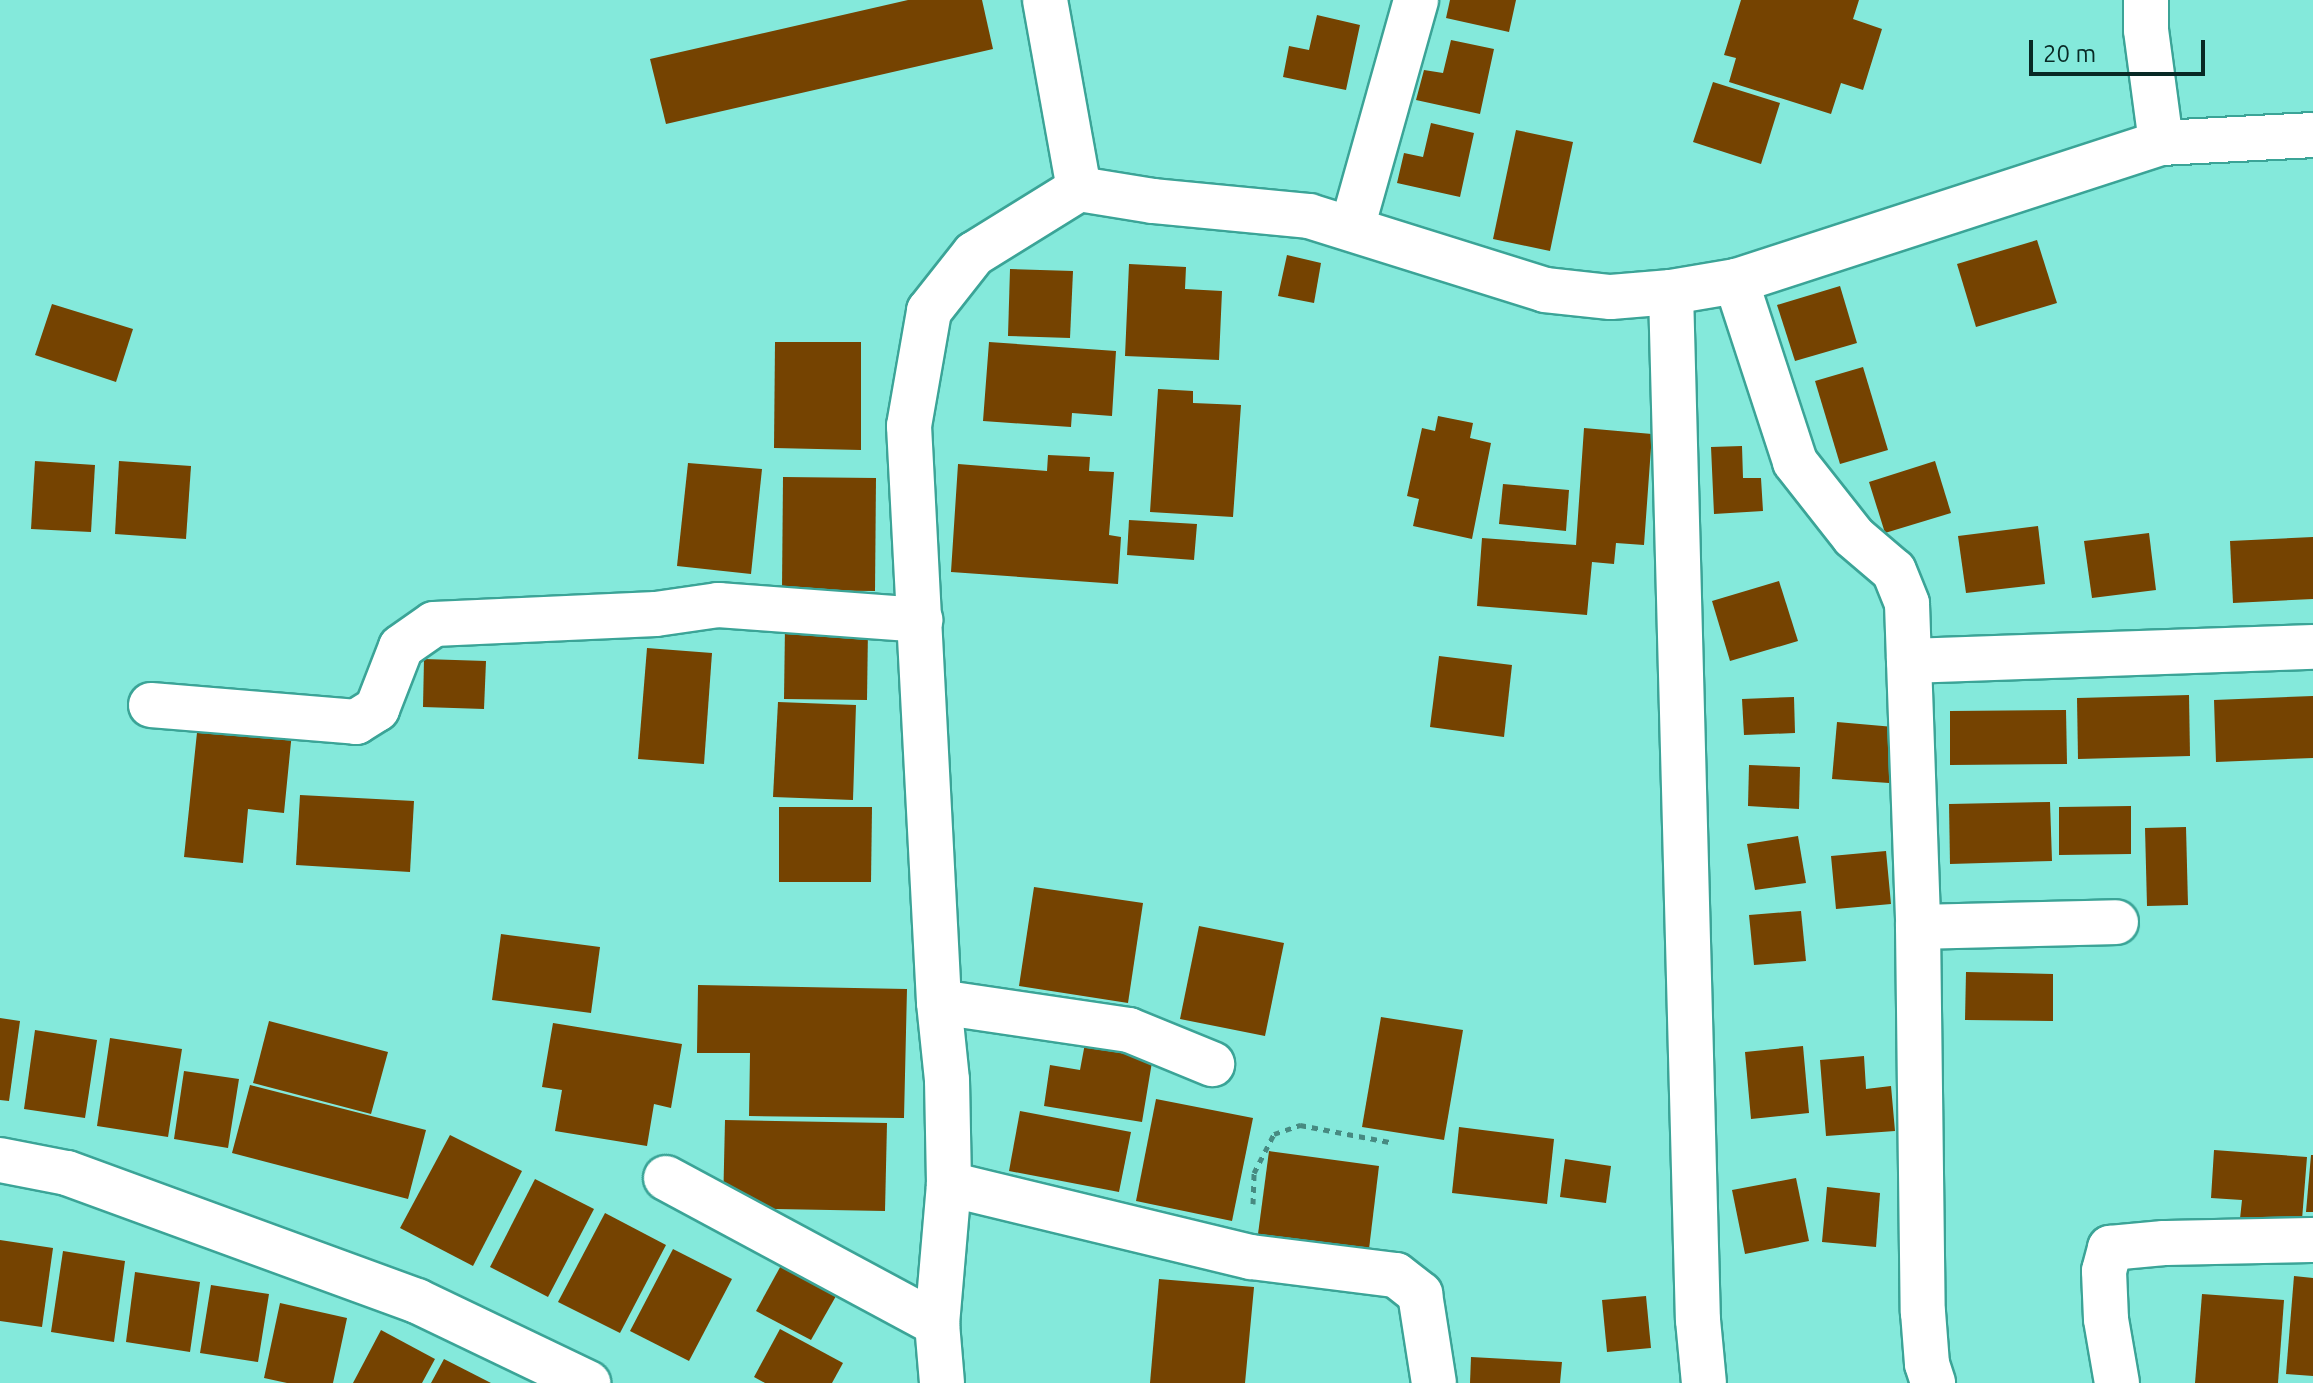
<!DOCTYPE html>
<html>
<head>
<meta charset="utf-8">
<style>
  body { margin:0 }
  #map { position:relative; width:2313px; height:1383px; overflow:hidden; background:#84e9db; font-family:Ubuntu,sans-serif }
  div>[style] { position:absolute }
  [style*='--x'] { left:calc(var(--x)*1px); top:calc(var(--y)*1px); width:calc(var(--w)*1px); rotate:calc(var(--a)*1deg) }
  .building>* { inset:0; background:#754301 }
  .path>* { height:5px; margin-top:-2.5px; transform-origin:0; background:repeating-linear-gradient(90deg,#478a81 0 6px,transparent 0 12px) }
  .roads { filter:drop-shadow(2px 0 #3ba497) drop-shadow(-2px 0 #3ba497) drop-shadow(0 2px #3ba497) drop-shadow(0 -2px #3ba497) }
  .street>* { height:44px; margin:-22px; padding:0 22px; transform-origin:22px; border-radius:22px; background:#fff }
  .secondary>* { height:44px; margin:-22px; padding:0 22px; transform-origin:22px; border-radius:22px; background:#fff }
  span { translate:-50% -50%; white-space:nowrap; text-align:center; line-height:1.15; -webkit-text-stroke:8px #84e9db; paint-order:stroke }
  .scale { position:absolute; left:2029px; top:40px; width:176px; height:36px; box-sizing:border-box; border:4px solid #082925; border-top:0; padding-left:10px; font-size:24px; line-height:28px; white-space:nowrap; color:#082925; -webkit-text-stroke:6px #84e9db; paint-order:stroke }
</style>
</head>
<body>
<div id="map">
  <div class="building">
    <i style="clip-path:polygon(908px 0,982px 0,993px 49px,666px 124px,650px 59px)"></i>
    <i style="clip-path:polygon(1450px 0,1516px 0,1509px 32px,1446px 18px)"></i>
    <i style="clip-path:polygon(1741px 0,1859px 0,1853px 19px,1882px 29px,1863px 90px,1841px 83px,1831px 114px,1729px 82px,1736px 58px,1724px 55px)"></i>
    <i style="clip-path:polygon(1317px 15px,1360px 25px,1346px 90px,1283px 77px,1289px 46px,1309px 50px)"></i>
    <i style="clip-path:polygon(1451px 40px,1494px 49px,1480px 114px,1416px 100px,1424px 70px,1443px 73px)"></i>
    <i style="clip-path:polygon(1713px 82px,1780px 103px,1761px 164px,1693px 142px)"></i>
    <i style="clip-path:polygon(1431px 123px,1474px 133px,1460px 197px,1397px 183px,1404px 153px,1423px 157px)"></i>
    <i style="clip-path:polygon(1516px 130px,1573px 142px,1550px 251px,1493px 239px)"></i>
    <i style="clip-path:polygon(2037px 240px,2057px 303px,1976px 327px,1957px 264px)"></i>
    <i style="clip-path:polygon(1287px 255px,1321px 263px,1314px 303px,1278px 296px)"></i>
    <i style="clip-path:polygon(1129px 264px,1186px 267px,1185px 289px,1222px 291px,1219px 360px,1125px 356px)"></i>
    <i style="clip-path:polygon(1010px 269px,1073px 271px,1070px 338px,1008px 336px)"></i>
    <i style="clip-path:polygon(1840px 286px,1857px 343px,1795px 361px,1777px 305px)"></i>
    <i style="clip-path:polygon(52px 304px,133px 329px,116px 382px,35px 355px)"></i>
    <i style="clip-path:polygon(775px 342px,861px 342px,861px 450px,774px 448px)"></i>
    <i style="clip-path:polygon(989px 342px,1116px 351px,1112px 416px,1072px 413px,1071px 427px,983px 421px)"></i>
    <i style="clip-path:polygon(1863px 367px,1888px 450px,1840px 464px,1815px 381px)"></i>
    <i style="clip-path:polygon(1158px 389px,1193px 391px,1193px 403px,1241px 405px,1233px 517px,1150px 512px)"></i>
    <i style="clip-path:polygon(1438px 416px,1473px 423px,1470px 438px,1491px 443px,1472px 539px,1413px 526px,1419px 499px,1407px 496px,1422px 428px,1435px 431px)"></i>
    <i style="clip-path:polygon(1584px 428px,1652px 434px,1644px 545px,1616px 543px,1614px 564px,1592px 562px,1587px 615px,1477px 606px,1482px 538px,1576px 545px)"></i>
    <i style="clip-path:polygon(1742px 446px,1743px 478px,1761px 478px,1763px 511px,1714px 514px,1711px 447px)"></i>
    <i style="clip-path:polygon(1048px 455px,1090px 457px,1089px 471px,1114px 472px,1109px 535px,1121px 537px,1118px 584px,951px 572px,958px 464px,1047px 471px)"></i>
    <i style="clip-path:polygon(35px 461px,95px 465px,91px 532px,31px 529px)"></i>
    <i style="clip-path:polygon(119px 461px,191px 466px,186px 539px,115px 534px)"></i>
    <i style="clip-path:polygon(1935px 461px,1951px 513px,1885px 533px,1869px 482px)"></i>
    <i style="clip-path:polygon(688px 463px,762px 469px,751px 574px,677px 566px)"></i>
    <i style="clip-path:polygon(783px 477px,876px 478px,875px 591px,782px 590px)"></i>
    <i style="clip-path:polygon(1503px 484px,1569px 490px,1566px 531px,1499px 524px)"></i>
    <i style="clip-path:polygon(1129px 520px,1197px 524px,1194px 560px,1127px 555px)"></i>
    <i style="clip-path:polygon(2038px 526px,2045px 584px,1966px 593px,1958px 536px)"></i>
    <i style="clip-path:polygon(2149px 533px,2156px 590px,2092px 598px,2084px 541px)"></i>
    <i style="clip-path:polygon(2313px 537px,2313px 599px,2233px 603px,2230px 541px)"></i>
    <i style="clip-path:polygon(1779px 581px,1798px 641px,1730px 661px,1712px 601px)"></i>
    <i style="clip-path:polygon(785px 626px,868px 628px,867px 700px,784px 699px)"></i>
    <i style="clip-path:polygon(647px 648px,712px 653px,704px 764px,638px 759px)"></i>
    <i style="clip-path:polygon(1439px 656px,1512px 665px,1504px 737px,1430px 727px)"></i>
    <i style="clip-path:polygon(424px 659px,486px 661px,484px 709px,423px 707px)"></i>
    <i style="clip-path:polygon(2189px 695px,2190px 756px,2078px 759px,2077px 698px)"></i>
    <i style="clip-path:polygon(2313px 696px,2313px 758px,2216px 762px,2214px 700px)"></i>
    <i style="clip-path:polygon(1794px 697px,1795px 733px,1744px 735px,1742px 699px)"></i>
    <i style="clip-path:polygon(778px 702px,856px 705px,853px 800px,773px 797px)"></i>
    <i style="clip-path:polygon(2066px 710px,2067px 764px,1950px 765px,1950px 711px)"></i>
    <i style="clip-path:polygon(1837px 722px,1894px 727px,1889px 783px,1832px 779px)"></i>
    <i style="clip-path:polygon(198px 723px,292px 732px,284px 813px,248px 809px,243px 863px,184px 857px)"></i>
    <i style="clip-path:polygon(1749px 765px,1800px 767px,1799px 809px,1748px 806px)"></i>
    <i style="clip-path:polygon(300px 795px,414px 801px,410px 872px,296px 865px)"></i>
    <i style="clip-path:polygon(2050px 802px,2052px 861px,1950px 864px,1949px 804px)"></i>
    <i style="clip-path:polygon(2131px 806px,2131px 854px,2059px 855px,2059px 807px)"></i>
    <i style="clip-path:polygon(779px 807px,872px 807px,871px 882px,779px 882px)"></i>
    <i style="clip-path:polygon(2186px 827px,2188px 905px,2147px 906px,2145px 828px)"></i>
    <i style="clip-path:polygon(1798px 836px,1806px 883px,1755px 890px,1747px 844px)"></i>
    <i style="clip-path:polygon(1886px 851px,1891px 904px,1836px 909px,1831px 856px)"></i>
    <i style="clip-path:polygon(1034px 887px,1143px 903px,1128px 1003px,1019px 986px)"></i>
    <i style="clip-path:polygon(1801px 911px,1806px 961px,1754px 965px,1749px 915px)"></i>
    <i style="clip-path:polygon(1199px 926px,1284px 943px,1265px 1036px,1180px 1019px)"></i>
    <i style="clip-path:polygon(501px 934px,600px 947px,591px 1013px,492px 1000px)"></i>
    <i style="clip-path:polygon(1966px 972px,2053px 974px,2053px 1021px,1965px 1020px)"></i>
    <i style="clip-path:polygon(698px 985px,907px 989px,904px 1118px,749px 1116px,750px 1053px,697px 1053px)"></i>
    <i style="clip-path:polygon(1381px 1017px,1463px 1030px,1444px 1140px,1362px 1127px)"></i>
    <i style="clip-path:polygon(0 1018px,20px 1021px,9px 1101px,0 1100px)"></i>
    <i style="clip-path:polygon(269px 1021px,388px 1052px,371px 1114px,253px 1083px)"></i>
    <i style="clip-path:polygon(553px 1023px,682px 1044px,671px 1108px,654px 1104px,647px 1146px,555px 1131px,562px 1090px,542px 1087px)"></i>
    <i style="clip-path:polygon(35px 1030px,97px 1040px,85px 1118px,24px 1109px)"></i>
    <i style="clip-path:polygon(110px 1038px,182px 1049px,168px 1137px,97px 1126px)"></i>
    <i style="clip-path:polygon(1086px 1038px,1154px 1050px,1142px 1122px,1044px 1106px,1050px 1065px,1080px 1070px)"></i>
    <i style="clip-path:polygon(1803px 1046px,1809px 1113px,1751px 1119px,1745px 1052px)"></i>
    <i style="clip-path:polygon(1864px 1056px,1866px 1089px,1891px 1086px,1895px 1131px,1826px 1136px,1820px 1060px)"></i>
    <i style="clip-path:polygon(184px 1071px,239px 1079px,228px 1148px,174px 1139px)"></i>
    <i style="clip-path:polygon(250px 1085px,426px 1130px,408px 1199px,232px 1153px)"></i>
    <i style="clip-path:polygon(1156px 1099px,1253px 1118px,1232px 1221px,1136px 1201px)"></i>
    <i style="clip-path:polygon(1020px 1111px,1131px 1132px,1119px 1192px,1009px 1171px)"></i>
    <i style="clip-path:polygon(725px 1120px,887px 1123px,885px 1211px,723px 1208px)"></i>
    <i style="clip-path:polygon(1459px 1127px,1554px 1139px,1547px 1204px,1452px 1193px)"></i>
    <i style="clip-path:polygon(450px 1135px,522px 1171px,473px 1266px,400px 1228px)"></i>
    <i style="clip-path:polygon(2214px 1150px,2307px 1157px,2301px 1232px,2239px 1228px,2242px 1200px,2211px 1198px)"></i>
    <i style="clip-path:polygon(1269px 1151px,1379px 1166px,1369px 1249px,1258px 1234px)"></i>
    <i style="clip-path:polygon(2311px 1155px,2313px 1155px,2313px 1212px,2306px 1212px)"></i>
    <i style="clip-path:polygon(1565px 1159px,1611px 1166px,1606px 1203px,1560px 1197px)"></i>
    <i style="clip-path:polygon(1796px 1178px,1809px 1241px,1745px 1254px,1732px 1190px)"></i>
    <i style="clip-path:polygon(535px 1179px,594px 1209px,548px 1297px,490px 1267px)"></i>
    <i style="clip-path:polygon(1827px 1187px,1880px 1193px,1876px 1247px,1822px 1242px)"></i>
    <i style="clip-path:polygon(605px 1213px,666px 1245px,620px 1333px,558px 1302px)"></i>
    <i style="clip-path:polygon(0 1240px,53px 1248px,42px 1327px,0 1321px)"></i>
    <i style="clip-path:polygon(673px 1249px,732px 1279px,689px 1361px,630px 1331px)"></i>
    <i style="clip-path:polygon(63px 1251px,125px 1261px,114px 1342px,51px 1332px)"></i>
    <i style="clip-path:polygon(784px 1260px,840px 1289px,811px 1340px,756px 1311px)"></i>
    <i style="clip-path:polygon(135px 1272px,200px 1282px,190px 1352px,126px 1342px)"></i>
    <i style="clip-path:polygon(2294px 1276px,2313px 1278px,2313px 1376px,2286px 1374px)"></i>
    <i style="clip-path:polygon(1159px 1279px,1254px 1287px,1245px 1383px,1150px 1383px)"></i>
    <i style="clip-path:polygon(211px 1285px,269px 1294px,258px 1362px,200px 1353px)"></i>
    <i style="clip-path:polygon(2202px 1294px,2284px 1300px,2278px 1383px,2195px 1383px)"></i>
    <i style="clip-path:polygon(1646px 1296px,1651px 1348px,1607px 1352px,1602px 1300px)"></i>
    <i style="clip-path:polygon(280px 1303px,347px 1318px,333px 1383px,287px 1383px,264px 1378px)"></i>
    <i style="clip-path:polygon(780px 1329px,843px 1363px,832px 1383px,765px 1383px,754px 1377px)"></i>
    <i style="clip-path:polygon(381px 1330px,435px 1359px,422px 1383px,353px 1383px)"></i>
    <i style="clip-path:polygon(1471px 1357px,1562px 1362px,1560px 1383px,1470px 1383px)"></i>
    <i style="clip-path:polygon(444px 1359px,491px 1383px,431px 1383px)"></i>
  </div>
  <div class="path">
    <i style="--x:1253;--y:1204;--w:31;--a:-88"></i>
    <i style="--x:1254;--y:1173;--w:44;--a:-62.9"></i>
    <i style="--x:1274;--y:1134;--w:28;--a:-19"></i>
    <i style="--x:1300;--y:1125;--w:91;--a:10.8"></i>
  </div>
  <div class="roads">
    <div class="street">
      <i style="--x:1045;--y:0;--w:192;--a:79.8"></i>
      <i style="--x:2146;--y:0;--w:30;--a:90"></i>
      <i style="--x:2146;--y:30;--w:114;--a:82.4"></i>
      <i style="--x:1352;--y:228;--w:237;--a:-74.3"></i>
      <i style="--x:1736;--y:281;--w:190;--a:71.9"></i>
      <i style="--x:1795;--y:462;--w:95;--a:51.8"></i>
      <i style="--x:1854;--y:537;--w:52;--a:40.4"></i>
      <i style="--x:1894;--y:571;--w:35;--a:68"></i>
      <i style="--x:1907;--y:604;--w:323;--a:88"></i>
      <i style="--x:1918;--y:927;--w:385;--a:89.3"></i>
      <i style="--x:1923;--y:1312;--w:52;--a:85.6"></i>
      <i style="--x:1927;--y:1364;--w:20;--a:72"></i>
      <i style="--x:1671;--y:292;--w:1028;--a:88.5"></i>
      <i style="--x:1698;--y:1320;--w:63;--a:84.6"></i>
      <i style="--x:1909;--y:661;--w:404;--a:-2"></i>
      <i style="--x:151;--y:705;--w:206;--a:4.7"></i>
      <i style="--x:356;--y:722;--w:25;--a:-32"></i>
      <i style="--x:377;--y:709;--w:66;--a:-68.8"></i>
      <i style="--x:401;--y:647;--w:40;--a:-34.9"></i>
      <i style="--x:434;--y:624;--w:222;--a:-2.6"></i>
      <i style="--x:656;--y:614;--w:63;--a:-8.3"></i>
      <i style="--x:718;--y:605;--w:203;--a:4.2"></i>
      <i style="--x:1918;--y:927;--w:198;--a:-1.4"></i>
      <i style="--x:939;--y:1002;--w:192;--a:8.4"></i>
      <i style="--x:1129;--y:1030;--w:90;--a:22.3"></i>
      <i style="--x:0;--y:1160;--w:68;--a:11"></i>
      <i style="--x:67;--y:1173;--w:373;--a:20.1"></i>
      <i style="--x:417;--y:1301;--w:190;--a:25.6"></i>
      <i style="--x:666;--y:1178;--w:308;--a:28.3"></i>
      <i style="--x:949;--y:1184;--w:311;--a:13.6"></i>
      <i style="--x:1251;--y:1257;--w:146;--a:7.1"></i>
      <i style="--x:1396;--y:1275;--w:31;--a:38"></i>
      <i style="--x:1420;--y:1294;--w:90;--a:81.1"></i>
      <i style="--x:2117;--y:1383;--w:65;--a:-99.8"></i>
      <i style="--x:2106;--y:1319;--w:48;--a:-92.4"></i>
      <i style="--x:2104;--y:1271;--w:24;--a:-75"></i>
      <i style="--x:2110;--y:1248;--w:54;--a:-5.3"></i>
      <i style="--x:2164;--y:1243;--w:149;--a:-1.2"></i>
    </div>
    <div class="secondary">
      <i style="--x:942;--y:1383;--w:59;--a:-94.8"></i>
      <i style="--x:937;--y:1324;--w:141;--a:-85.1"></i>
      <i style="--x:949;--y:1184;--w:104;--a:-91.1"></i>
      <i style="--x:947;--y:1080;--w:78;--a:-95.9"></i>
      <i style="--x:939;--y:1002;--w:577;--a:-92.98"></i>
      <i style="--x:909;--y:426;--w:117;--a:-80.1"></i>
      <i style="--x:929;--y:311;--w:73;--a:-51.7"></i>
      <i style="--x:974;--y:254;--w:123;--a:-31.8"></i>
      <i style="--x:1079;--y:189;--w:75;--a:9.2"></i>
      <i style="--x:1153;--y:201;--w:157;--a:5.5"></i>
      <i style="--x:1309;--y:216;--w:247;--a:17.4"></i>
      <i style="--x:1545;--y:290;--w:66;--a:6.1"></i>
      <i style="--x:1611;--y:297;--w:60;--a:-4.8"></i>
      <i style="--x:1671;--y:292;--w:66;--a:-9.6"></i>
      <i style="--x:1736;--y:281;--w:447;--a:-18"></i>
      <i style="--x:2161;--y:143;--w:152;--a:-3"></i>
    </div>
  </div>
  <div class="scale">20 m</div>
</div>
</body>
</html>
